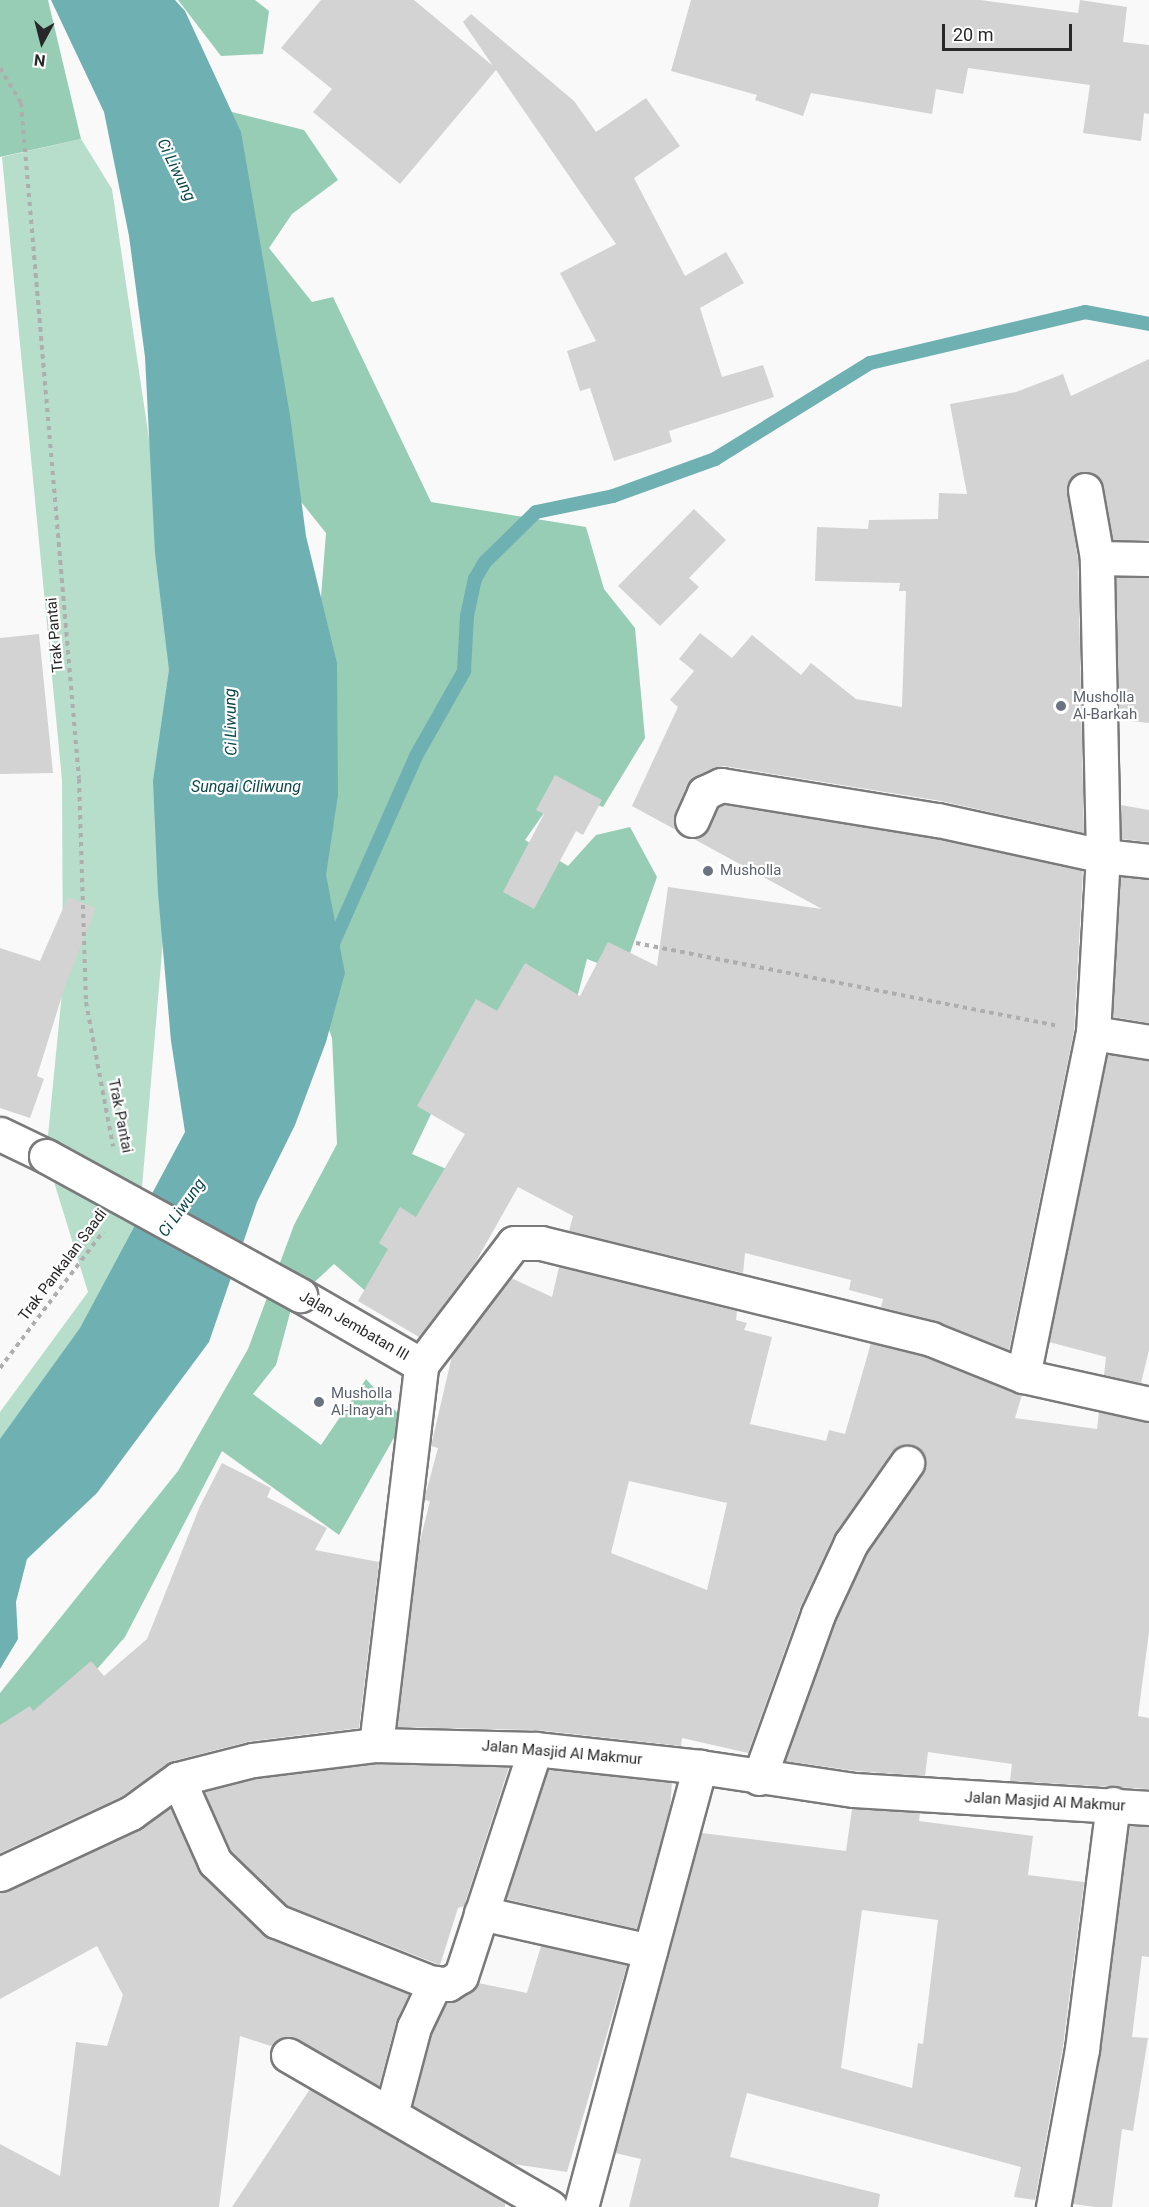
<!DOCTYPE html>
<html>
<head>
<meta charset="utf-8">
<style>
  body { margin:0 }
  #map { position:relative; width:1149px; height:2207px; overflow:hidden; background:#f9f9fa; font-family:Roboto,sans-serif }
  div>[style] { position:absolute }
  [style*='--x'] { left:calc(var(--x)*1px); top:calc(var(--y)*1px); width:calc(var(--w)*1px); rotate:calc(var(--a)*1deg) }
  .green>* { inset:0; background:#b7ddcb }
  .forest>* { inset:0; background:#98cdb5 }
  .water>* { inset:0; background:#6fb0b2 }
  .stream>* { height:14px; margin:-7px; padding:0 7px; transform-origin:7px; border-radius:7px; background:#6fb0b2 }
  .building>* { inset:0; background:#d3d3d4 }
  .path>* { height:4px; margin-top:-2px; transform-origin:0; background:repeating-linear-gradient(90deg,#aeaeaf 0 4.5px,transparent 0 9px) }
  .roads { filter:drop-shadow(2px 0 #7a7a7b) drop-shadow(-2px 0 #7a7a7b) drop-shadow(0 2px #7a7a7b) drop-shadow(0 -2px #7a7a7b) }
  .street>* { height:33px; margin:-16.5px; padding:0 16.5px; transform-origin:16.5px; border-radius:16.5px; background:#fff }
  .bridges { filter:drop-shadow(2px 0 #7a7a7b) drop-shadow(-2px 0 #7a7a7b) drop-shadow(0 2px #7a7a7b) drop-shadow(0 -2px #7a7a7b) }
  .street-bridge>* { height:33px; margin:-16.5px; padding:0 16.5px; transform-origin:16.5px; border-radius:16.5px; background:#fff }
  .dots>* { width:16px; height:16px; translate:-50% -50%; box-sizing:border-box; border:3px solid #fff; border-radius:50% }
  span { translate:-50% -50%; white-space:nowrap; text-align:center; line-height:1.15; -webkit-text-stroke:4.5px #fff; paint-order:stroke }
  .street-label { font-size:15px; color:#282828 }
  .worship-label { font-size:15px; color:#5b616d }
  .left { translate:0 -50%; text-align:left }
  .water-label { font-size:16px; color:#0b484b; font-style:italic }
  .north { position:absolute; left:12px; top:12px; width:60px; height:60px; -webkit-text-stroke:4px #fff; paint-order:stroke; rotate:187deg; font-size:16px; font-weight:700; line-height:24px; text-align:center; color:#282828 }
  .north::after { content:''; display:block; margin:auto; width:21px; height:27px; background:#282828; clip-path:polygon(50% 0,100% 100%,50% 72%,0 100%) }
  .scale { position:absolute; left:942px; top:24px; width:130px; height:27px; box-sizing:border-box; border:3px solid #282828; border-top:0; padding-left:8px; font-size:18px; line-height:21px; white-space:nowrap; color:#282828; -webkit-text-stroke:4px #fff; paint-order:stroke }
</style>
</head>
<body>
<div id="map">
  <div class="green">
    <i style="clip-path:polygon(81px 139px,112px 189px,177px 628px,169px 869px,139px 1223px,0 1491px,0 1412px,88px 1292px,46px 1156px,63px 982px,62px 780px,2px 157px)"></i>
  </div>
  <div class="forest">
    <i style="clip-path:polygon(0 0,48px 0,81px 139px,0 157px)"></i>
    <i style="clip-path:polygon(178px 0,255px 0,269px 11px,263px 54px,221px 56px)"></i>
    <i style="clip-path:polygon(200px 104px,304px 130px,338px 180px,292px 214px,269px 248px,312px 302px,333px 297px,431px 502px,586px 527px,604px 589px,635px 628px,645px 738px,603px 807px,560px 790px,525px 840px,568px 866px,596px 835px,630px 827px,657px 877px,623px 973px,587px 959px,575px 1006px,442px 1091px,412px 1154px,451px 1171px,369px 1294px,334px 1264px,293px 1302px,276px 1365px,253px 1394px,321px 1445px,366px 1379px,404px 1420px,339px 1535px,222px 1451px,125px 1637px,91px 1676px,0 1754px,0 1693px,178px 1471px,248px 1349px,294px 1225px,337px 1144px,332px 1038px,288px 918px,309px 749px,326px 533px,266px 458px)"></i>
  </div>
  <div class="water">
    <i style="clip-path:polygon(51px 0,175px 0,185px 11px,241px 132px,290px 415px,306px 536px,337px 663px,338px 795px,326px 875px,345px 973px,326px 1042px,295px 1125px,257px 1202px,209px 1342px,97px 1493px,27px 1559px,16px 1602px,18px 1639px,0 1669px,0 1439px,80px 1328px,185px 1132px,171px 1041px,158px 893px,153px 781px,169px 670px,155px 553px,145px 357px,129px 236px,104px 112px)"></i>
  </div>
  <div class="stream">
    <i style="--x:331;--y:948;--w:210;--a:-66.1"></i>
    <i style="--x:416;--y:756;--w:98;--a:-60.5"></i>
    <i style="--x:464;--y:671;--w:55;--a:-86.9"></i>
    <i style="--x:467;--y:616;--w:38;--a:-78"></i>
    <i style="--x:475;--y:579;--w:20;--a:-60"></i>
    <i style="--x:485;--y:562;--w:71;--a:-44.4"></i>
    <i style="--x:536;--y:512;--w:79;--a:-11.7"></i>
    <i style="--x:613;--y:496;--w:109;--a:-19.9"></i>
    <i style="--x:715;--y:459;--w:182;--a:-31.8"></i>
    <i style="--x:870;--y:363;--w:221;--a:-13.3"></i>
    <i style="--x:1085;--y:312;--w:65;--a:10.6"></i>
  </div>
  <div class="building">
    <i style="clip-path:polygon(321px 0,414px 0,493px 66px,463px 22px,471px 14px,574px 101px,596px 132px,646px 98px,680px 146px,634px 178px,685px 276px,726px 252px,744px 283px,700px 308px,722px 377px,763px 365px,774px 397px,669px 431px,672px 442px,614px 461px,590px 388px,580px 391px,567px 351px,596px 341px,560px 273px,616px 244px,496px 70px,400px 184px,313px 112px,332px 89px,281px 48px)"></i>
    <i style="clip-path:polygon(691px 0,980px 0,1078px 13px,1080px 0,1127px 7px,1123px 42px,1149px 45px,1149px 114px,1144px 113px,1141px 141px,1083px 133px,1090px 85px,968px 68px,963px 94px,936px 89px,932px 114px,811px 93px,803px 116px,755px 100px,757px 95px,671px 71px)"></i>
    <i style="clip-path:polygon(1149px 359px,1149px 540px,1113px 540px,1103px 486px,1092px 473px,1081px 472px,1067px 484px,1078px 560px,1084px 833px,941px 801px,724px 766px,696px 776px,687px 785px,675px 813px,676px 830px,632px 806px,678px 707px,670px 700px,694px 671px,679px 659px,700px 633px,732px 658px,752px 635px,801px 675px,811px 663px,856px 699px,902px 707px,906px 591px,899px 591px,900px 583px,815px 581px,817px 527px,868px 529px,869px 520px,938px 519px,939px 493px,967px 494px,950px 404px,1016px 392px,1063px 374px,1071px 396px)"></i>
    <i style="clip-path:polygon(694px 509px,726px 540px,689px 578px,699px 587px,660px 626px,618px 586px)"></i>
    <i style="clip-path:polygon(1116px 577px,1149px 578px,1149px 723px,1119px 720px)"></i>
    <i style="clip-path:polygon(39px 634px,53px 773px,0 774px,0 638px)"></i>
    <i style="clip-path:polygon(555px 775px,602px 800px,583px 835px,576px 831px,534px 909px,503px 892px,544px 814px,536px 810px)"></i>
    <i style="clip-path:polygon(724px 804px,934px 838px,1083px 871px,1074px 1031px,1009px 1350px,938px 1322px,881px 1307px,883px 1299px,849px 1290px,851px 1280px,745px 1253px,743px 1273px,569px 1231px,573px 1216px,518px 1187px,475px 1263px,419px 1337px,358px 1301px,388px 1249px,379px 1243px,400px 1207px,416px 1217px,465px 1134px,417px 1106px,476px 999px,497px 1011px,525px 963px,580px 996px,608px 942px,657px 966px,668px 887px,822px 909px,692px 838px,703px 835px,718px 807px)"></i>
    <i style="clip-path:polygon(1121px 805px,1149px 810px,1149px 842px,1121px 839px)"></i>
    <i style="clip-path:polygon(1121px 877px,1149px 879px,1149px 1023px,1113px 1017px)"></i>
    <i style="clip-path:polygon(68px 897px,96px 908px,66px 983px,37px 1076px,44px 1079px,30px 1118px,0 1108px,0 948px,40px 961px)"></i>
    <i style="clip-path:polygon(1108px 1054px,1149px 1060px,1149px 1350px,1141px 1383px,1104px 1375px,1106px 1357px,1049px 1342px)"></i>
    <i style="clip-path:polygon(evenodd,559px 1267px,737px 1311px,736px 1320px,747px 1323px,744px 1330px,772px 1337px,750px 1424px,826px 1441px,829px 1430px,845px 1434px,871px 1343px,925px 1357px,1022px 1395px,1015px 1418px,1097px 1429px,1099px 1412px,1149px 1422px,1149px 1632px,1138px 1716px,1149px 1718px,1149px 1789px,1010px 1781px,1012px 1764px,928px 1752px,925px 1776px,856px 1771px,785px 1761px,835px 1621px,867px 1552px,923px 1473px,924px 1455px,908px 1444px,892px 1452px,834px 1535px,800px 1608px,748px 1753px,682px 1738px,681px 1746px,537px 1730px,397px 1727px,418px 1549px,430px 1501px,424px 1500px,438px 1448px,431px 1446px,452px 1356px,511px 1278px,552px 1297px,559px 1267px,629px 1481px,727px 1503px,707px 1590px,611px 1553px,629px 1481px)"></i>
    <i style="clip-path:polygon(222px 1463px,271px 1488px,267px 1497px,327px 1528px,315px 1550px,379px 1562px,359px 1728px,251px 1741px,173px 1761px,121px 1797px,0 1853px,0 1725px,30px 1706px,33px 1711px,91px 1661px,104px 1676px,147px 1639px,200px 1506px)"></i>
    <i style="clip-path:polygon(377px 1764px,509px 1767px,464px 1906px,458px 1908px,440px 1965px,286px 1905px,231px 1851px,204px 1792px,256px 1778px)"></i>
    <i style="clip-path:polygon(548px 1769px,672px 1783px,670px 1807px,637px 1929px,506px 1899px)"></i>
    <i style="clip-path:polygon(170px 1808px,202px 1875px,263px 1935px,409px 1994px,396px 2022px,379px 2086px,297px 2039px,279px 2039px,271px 2046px,240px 2036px,219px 2207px,0 2207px,0 2144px,60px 2176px,76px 2042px,107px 2046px,123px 1995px,97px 1946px,0 1999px,0 1892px,139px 1830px)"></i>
    <i style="clip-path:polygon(evenodd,852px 1809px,920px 1813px,919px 1821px,1033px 1836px,1028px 1875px,1084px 1882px,1063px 2046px,1035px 2200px,1014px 2197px,1021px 2167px,747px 2093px,730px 2157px,880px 2194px,878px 2207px,629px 2207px,641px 2159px,615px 2153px,702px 1833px,846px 1851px,852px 1809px,862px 1910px,938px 1920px,923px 2044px,918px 2043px,912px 2088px,841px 2068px,862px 1910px)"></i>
    <i style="clip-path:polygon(1129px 1826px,1149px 1827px,1149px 1957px,1142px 1956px,1132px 2037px,1148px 2038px,1133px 2131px,1122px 2129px,1112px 2207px,1095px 2207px,1073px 2204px,1101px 2051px)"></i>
    <i style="clip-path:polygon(541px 1946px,627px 1965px,567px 2172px,513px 2164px,413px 2106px,432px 2033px,446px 2003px,471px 1992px,478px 1983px,527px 1993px)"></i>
    <i style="clip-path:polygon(310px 2089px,505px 2203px,505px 2207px,232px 2207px)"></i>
  </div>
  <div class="path">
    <i style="--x:0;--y:68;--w:41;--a:59"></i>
    <i style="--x:21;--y:103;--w:678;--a:85.1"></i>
    <i style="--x:79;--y:779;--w:223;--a:88.2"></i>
    <i style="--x:86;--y:1002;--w:147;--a:79.4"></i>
    <i style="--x:636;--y:943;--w:427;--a:11.1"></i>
    <i style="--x:0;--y:1368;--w:171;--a:-52.9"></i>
  </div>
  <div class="roads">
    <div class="street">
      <i style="--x:1085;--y:490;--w:69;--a:80"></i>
      <i style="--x:1097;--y:558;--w:52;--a:1.1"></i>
      <i style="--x:692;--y:820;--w:30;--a:-66"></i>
      <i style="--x:704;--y:793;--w:19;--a:-25"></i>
      <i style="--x:721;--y:785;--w:220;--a:9.2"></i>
      <i style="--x:938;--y:820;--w:169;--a:12.3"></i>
      <i style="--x:1103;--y:856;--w:46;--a:6.2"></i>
      <i style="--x:1093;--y:1033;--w:57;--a:9.1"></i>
      <i style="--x:0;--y:1134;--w:51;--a:25.6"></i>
      <i style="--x:300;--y:1295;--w:140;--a:30"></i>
      <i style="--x:1023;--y:1376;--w:350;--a:-78.5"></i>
      <i style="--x:1093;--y:1033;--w:177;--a:-86.8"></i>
      <i style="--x:1103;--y:856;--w:298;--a:-91.2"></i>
      <i style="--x:376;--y:1745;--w:383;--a:-83.2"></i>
      <i style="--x:421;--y:1365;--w:153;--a:-52.7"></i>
      <i style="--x:514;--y:1243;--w:27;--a:0"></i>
      <i style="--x:541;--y:1243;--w:402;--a:13.8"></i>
      <i style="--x:931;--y:1339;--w:99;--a:21.9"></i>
      <i style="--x:1023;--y:1376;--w:129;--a:12.5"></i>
      <i style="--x:759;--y:1778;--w:174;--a:-70.2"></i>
      <i style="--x:818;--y:1614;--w:78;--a:-65.1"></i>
      <i style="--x:851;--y:1543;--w:98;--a:-55"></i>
      <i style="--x:178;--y:1779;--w:91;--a:66"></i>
      <i style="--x:215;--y:1862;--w:85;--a:44"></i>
      <i style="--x:276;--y:1921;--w:168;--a:21.7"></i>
      <i style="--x:432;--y:1983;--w:16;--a:4"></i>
      <i style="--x:448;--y:1984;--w:15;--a:-32"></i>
      <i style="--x:461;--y:1976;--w:239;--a:-71.9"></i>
      <i style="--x:0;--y:1874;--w:145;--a:-25"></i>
      <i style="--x:131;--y:1813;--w:58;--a:-35.9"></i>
      <i style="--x:178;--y:1779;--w:77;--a:-14.2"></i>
      <i style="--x:253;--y:1760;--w:124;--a:-7"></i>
      <i style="--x:376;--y:1745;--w:159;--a:1.4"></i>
      <i style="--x:535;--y:1749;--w:166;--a:6.2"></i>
      <i style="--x:700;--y:1767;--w:156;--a:8.5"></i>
      <i style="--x:854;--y:1790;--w:296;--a:3.5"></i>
      <i style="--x:481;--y:1913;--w:173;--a:12.7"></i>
      <i style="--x:288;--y:2055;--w:303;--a:30.1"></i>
      <i style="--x:391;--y:2114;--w:90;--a:-75.2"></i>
      <i style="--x:414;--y:2027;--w:49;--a:-64.5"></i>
      <i style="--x:581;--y:2207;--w:456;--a:-74.9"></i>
      <i style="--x:1053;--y:2207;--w:161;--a:-79.6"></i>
      <i style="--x:1082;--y:2049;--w:247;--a:-82.8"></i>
    </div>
  </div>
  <div class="bridges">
    <div class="street-bridge">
      <i style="--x:46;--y:1156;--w:290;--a:28.7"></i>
    </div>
  </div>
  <div class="dots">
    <i style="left:1061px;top:706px;background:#6b7280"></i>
    <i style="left:708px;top:871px;background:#6b7280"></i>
    <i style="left:319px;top:1402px;background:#6b7280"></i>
  </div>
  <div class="street-label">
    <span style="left:55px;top:635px;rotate:-95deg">Trak Pantai</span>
    <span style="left:120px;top:1116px;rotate:79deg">Trak Pantai</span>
    <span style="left:63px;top:1265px;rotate:-53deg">Trak Pankalan Saadi</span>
    <span style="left:354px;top:1326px;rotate:30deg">Jalan Jembatan III</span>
    <span style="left:562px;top:1753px;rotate:5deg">Jalan Masjid Al Makmur</span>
    <span style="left:1045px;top:1802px;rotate:3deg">Jalan Masjid Al Makmur</span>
  </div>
  <div class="worship-label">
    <span class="left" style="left:1073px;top:706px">Musholla<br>Al-Barkah</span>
    <span class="left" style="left:720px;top:871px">Musholla</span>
    <span class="left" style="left:331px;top:1402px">Musholla<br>Al-Inayah</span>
  </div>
  <div class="water-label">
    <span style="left:176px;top:170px;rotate:64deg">Ci Liwung</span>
    <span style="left:231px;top:722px;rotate:-91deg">Ci Liwung</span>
    <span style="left:246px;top:787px">Sungai Ciliwung</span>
    <span style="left:182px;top:1208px;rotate:-54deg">Ci Liwung</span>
  </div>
  <div class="north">N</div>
  <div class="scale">20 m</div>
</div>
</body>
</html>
